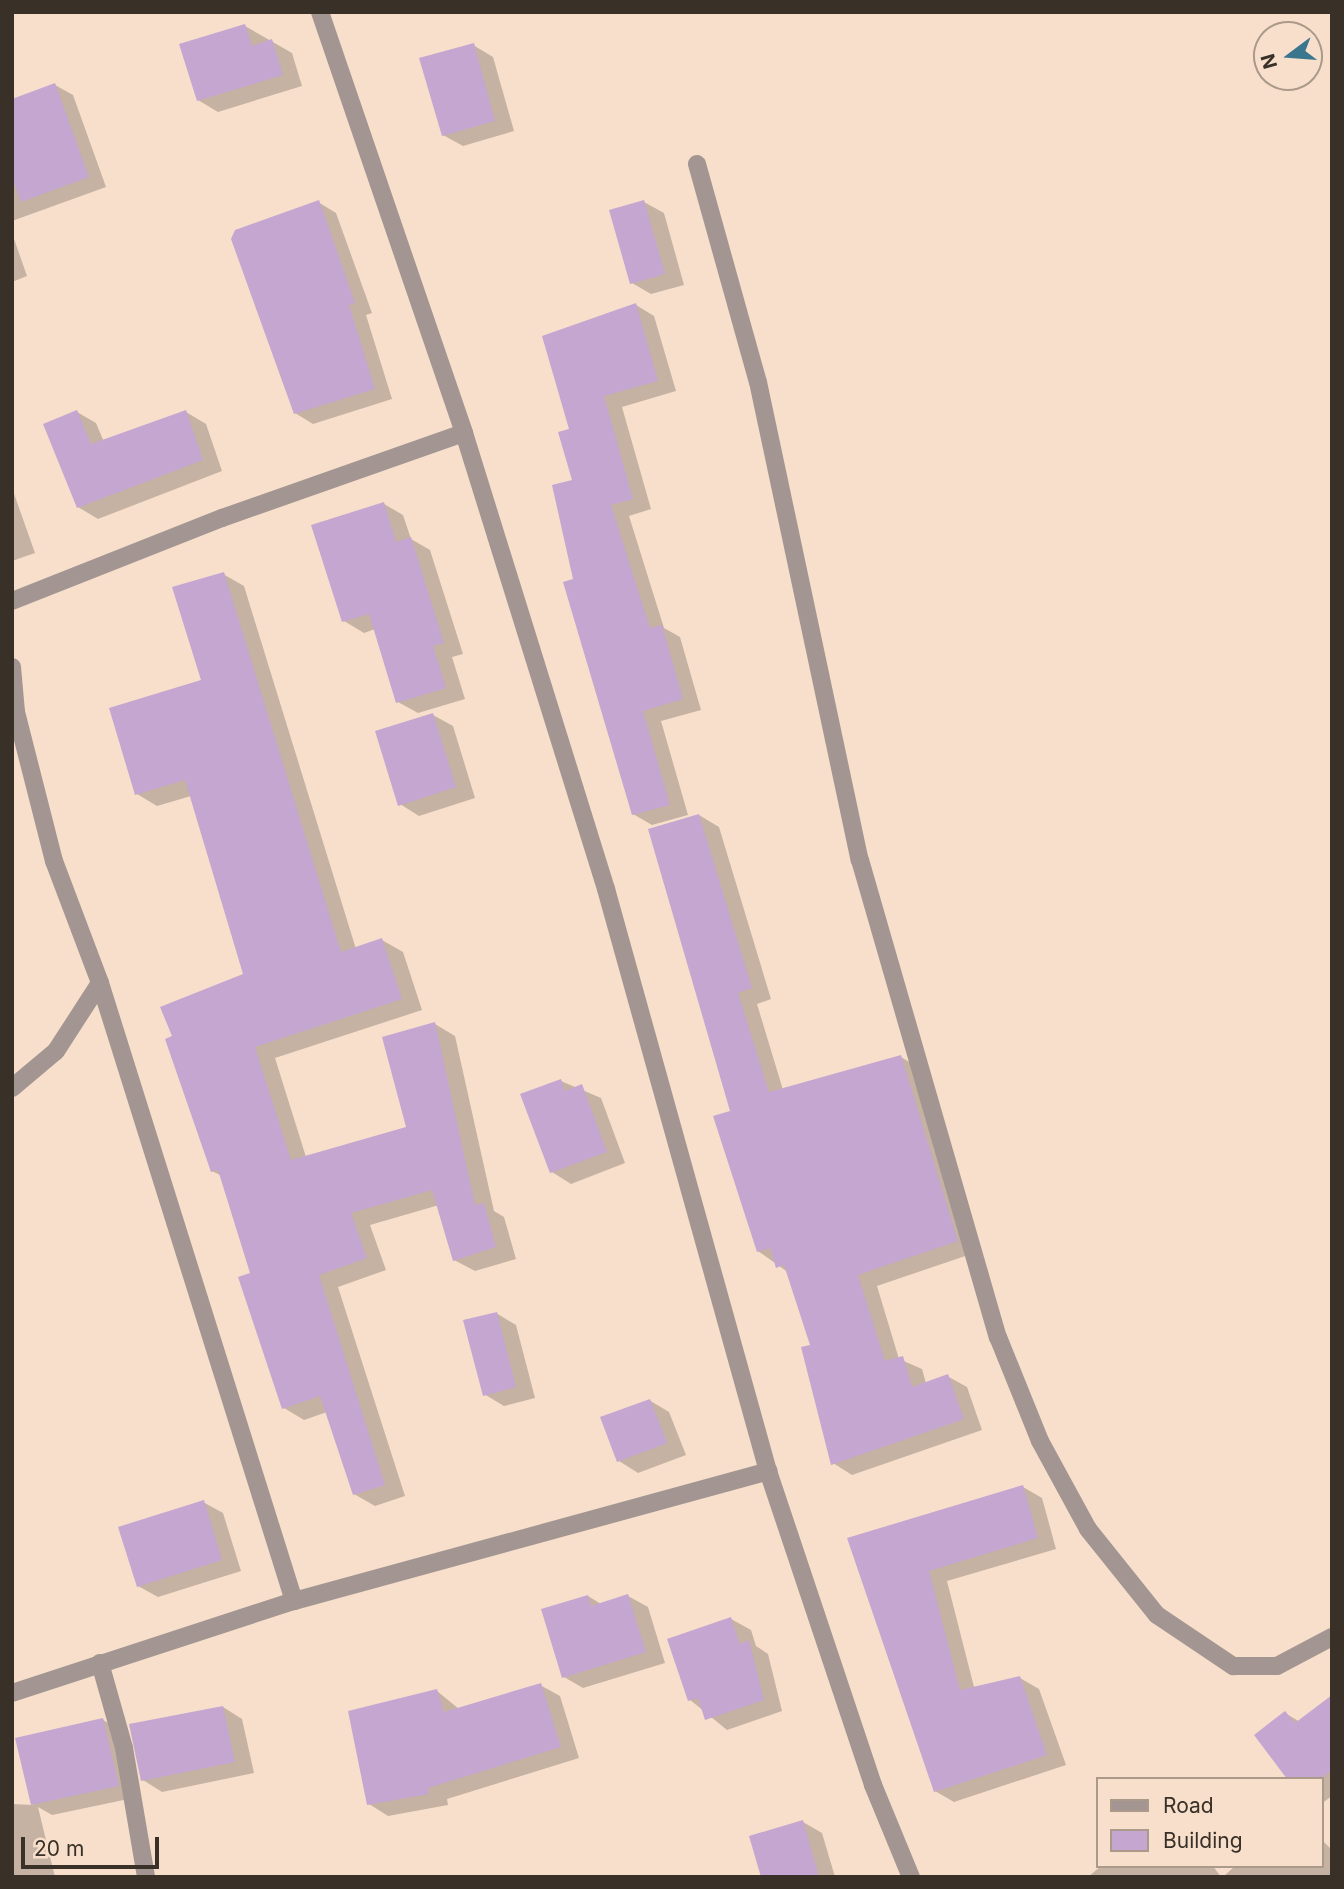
<!DOCTYPE html>
<html>
<head>
<meta charset="utf-8">
<style>
  body { margin:0 }
  #map { position:relative; width:1344px; height:1889px; overflow:hidden; background:#f7dfcb; font-family:Inter,sans-serif }
  div>[style] { position:absolute }
  [style*='--x'] { left:calc(var(--x)*1px); top:calc(var(--y)*1px); width:calc(var(--w)*1px); rotate:calc(var(--a)*1deg) }
  .shadow>* { inset:0; background:#0003 }
  .building>* { inset:0; background:#c4a6d1 }
  .minor>* { height:18px; margin:-9px; padding:0 9px; transform-origin:9px; border-radius:9px; background:#a39692 }
  span { translate:-50% -50%; white-space:nowrap; text-align:center; line-height:1.15; -webkit-text-stroke:5px #f7dfcb; paint-order:stroke }
  .frame { position:absolute; inset:0; border:14px solid #393028; pointer-events:none }
  .legend { position:absolute; left:1096px; top:1777px; width:228px; height:91px; box-sizing:border-box; background:#f7dfcb; border:2px solid #ab998a; margin:0; padding:9px 12px; list-style:none; font-size:21px; color:#393028 }
  .legend li { display:flex; align-items:center; gap:14px; height:35px }
  .legend b { width:35px; border:2px solid #ab998a }
  .north { position:absolute; left:1253px; top:21px; width:70px; height:70px; box-sizing:border-box; background:#f7dfcb; border:2px solid #ab998a; border-radius:50%; rotate:254deg; font-size:19px; font-weight:700; line-height:28px; text-align:center; color:#393028 }
  .north::after { content:''; display:block; margin:auto; width:24px; height:32px; background:#3a778e; clip-path:polygon(50% 0,100% 100%,50% 72%,0 100%) }
  .scale { position:absolute; left:21px; top:1837px; width:138px; height:32px; box-sizing:border-box; border:4px solid #393028; border-top:0; padding-left:9px; font-size:21px; line-height:24px; white-space:nowrap; color:#393028; -webkit-text-stroke:5px #f7dfcb; paint-order:stroke }
</style>
</head>
<body>
<div id="map">
  <div class="shadow">
    <i style="clip-path:polygon(245px 26px,292px 53px,302px 86px,218px 112px,198px 100px)"></i>
    <i style="clip-path:polygon(473px 45px,493px 57px,514px 131px,463px 146px,443px 135px)"></i>
    <i style="clip-path:polygon(55px 85px,73px 95px,106px 187px,12px 221px,12px 101px)"></i>
    <i style="clip-path:polygon(318px 202px,336px 213px,372px 313px,366px 315px,392px 399px,313px 424px,295px 413px)"></i>
    <i style="clip-path:polygon(644px 202px,664px 213px,684px 285px,651px 294px,632px 283px)"></i>
    <i style="clip-path:polygon(12px 233px,27px 276px,12px 282px)"></i>
    <i style="clip-path:polygon(636px 305px,654px 316px,676px 391px,622px 407px,651px 509px,629px 516px,664px 628px,680px 637px,701px 710px,661px 721px,688px 815px,652px 825px,633px 814px,576px 580px,571px 430px)"></i>
    <i style="clip-path:polygon(77px 412px,96px 423px,104px 442px,186px 412px,206px 424px,222px 471px,98px 519px,78px 507px)"></i>
    <i style="clip-path:polygon(12px 488px,35px 553px,12px 561px)"></i>
    <i style="clip-path:polygon(384px 504px,403px 515px,411px 539px,430px 550px,463px 654px,452px 657px,465px 699px,418px 713px,398px 702px,375px 629px,364px 633px,344px 621px)"></i>
    <i style="clip-path:polygon(223px 574px,244px 586px,356px 949px,382px 940px,403px 952px,422px 1010px,275px 1058px,306px 1157px,409px 1128px,435px 1024px,455px 1036px,494px 1211px,504px 1217px,516px 1259px,475px 1271px,454px 1260px,439px 1205px,370px 1225px,386px 1270px,338px 1287px,405px 1496px,375px 1506px,354px 1494px,327px 1412px,304px 1420px,284px 1408px,252px 1274px,222px 1176px,212px 1171px,174px 1037px,245px 975px,191px 796px,157px 806px,137px 794px,204px 682px)"></i>
    <i style="clip-path:polygon(433px 715px,453px 726px,475px 798px,419px 816px,400px 804px)"></i>
    <i style="clip-path:polygon(699px 815px,719px 827px,771px 999px,757px 1004px,783px 1090px,901px 1057px,921px 1069px,977px 1252px,877px 1286px,899px 1359px,922px 1369px,926px 1383px,947px 1376px,967px 1387px,982px 1430px,852px 1475px,833px 1463px,813px 1346px,789px 1273px,758px 1251px,732px 1112px)"></i>
    <i style="clip-path:polygon(561px 1081px,601px 1098px,625px 1163px,571px 1184px,552px 1172px)"></i>
    <i style="clip-path:polygon(496px 1313px,516px 1325px,535px 1398px,504px 1406px,484px 1394px)"></i>
    <i style="clip-path:polygon(649px 1400px,669px 1412px,686px 1455px,638px 1473px,619px 1461px)"></i>
    <i style="clip-path:polygon(1023px 1487px,1042px 1498px,1056px 1549px,947px 1581px,974px 1687px,1020px 1678px,1039px 1689px,1066px 1765px,954px 1802px,935px 1791px,849px 1539px)"></i>
    <i style="clip-path:polygon(203px 1502px,223px 1513px,241px 1571px,158px 1597px,138px 1586px)"></i>
    <i style="clip-path:polygon(588px 1596px,601px 1604px,628px 1596px,648px 1607px,665px 1663px,583px 1688px,564px 1677px)"></i>
    <i style="clip-path:polygon(731px 1619px,751px 1630px,756px 1646px,768px 1654px,782px 1711px,727px 1730px,689px 1699px)"></i>
    <i style="clip-path:polygon(540px 1685px,560px 1696px,579px 1758px,447px 1799px,448px 1805px,388px 1816px,369px 1804px,437px 1691px,459px 1709px)"></i>
    <i style="clip-path:polygon(1332px 1697px,1332px 1796px,1321px 1804px,1321px 1779px,1289px 1779px,1285px 1713px,1300px 1722px)"></i>
    <i style="clip-path:polygon(223px 1707px,242px 1719px,254px 1773px,162px 1792px,143px 1780px)"></i>
    <i style="clip-path:polygon(103px 1720px,123px 1731px,138px 1797px,52px 1815px,38px 1807px,55px 1877px,12px 1877px,12px 1804px,33px 1805px,17px 1740px)"></i>
    <i style="clip-path:polygon(803px 1822px,822px 1833px,835px 1877px,762px 1877px)"></i>
    <i style="clip-path:polygon(1323px 1841px,1332px 1850px,1332px 1877px,1223px 1877px,1235px 1866px,1321px 1866px)"></i>
    <i style="clip-path:polygon(1101px 1866px,1213px 1866px,1221px 1877px,1088px 1877px)"></i>
  </div>
  <div class="building">
    <i style="clip-path:polygon(245px 24px,252px 46px,272px 39px,283px 75px,197px 101px,179px 44px)"></i>
    <i style="clip-path:polygon(474px 43px,495px 121px,442px 136px,419px 58px)"></i>
    <i style="clip-path:polygon(55px 83px,89px 177px,21px 202px,12px 177px,12px 99px)"></i>
    <i style="clip-path:polygon(319px 200px,355px 303px,349px 305px,375px 389px,294px 414px,231px 239px,235px 230px)"></i>
    <i style="clip-path:polygon(644px 200px,665px 274px,630px 284px,609px 210px)"></i>
    <i style="clip-path:polygon(636px 303px,658px 381px,604px 396px,633px 499px,611px 505px,650px 628px,662px 625px,683px 699px,643px 711px,670px 805px,632px 815px,563px 582px,573px 579px,552px 485px,572px 480px,558px 432px,569px 429px,542px 336px)"></i>
    <i style="clip-path:polygon(77px 410px,91px 444px,186px 410px,203px 460px,77px 508px,43px 424px)"></i>
    <i style="clip-path:polygon(384px 502px,396px 542px,411px 537px,444px 643px,433px 646px,446px 688px,396px 703px,369px 614px,342px 622px,311px 525px)"></i>
    <i style="clip-path:polygon(224px 572px,341px 952px,382px 938px,402px 999px,255px 1047px,291px 1160px,406px 1127px,382px 1037px,435px 1022px,475px 1205px,484px 1203px,496px 1247px,453px 1261px,432px 1190px,351px 1213px,367px 1258px,319px 1275px,385px 1485px,353px 1495px,320px 1396px,282px 1409px,238px 1277px,250px 1273px,218px 1170px,211px 1172px,165px 1039px,172px 1036px,160px 1007px,243px 974px,185px 780px,135px 795px,109px 708px,201px 680px,172px 587px)"></i>
    <i style="clip-path:polygon(433px 713px,456px 787px,398px 806px,375px 731px)"></i>
    <i style="clip-path:polygon(699px 814px,752px 988px,738px 993px,769px 1092px,901px 1055px,958px 1241px,858px 1275px,885px 1361px,903px 1356px,912px 1387px,948px 1374px,964px 1419px,831px 1465px,801px 1347px,810px 1345px,784px 1265px,776px 1268px,770px 1248px,757px 1252px,713px 1116px,730px 1111px,648px 829px)"></i>
    <i style="clip-path:polygon(561px 1079px,565px 1091px,582px 1084px,607px 1152px,550px 1173px,520px 1094px)"></i>
    <i style="clip-path:polygon(497px 1312px,516px 1387px,483px 1396px,463px 1320px)"></i>
    <i style="clip-path:polygon(650px 1399px,667px 1443px,617px 1462px,600px 1417px)"></i>
    <i style="clip-path:polygon(1023px 1485px,1038px 1538px,929px 1571px,960px 1690px,1020px 1676px,1047px 1755px,934px 1792px,847px 1538px)"></i>
    <i style="clip-path:polygon(204px 1500px,222px 1560px,137px 1587px,118px 1527px)"></i>
    <i style="clip-path:polygon(628px 1594px,646px 1652px,562px 1678px,541px 1609px,588px 1595px,591px 1606px)"></i>
    <i style="clip-path:polygon(731px 1617px,740px 1644px,749px 1640px,764px 1700px,705px 1720px,698px 1698px,688px 1701px,667px 1639px)"></i>
    <i style="clip-path:polygon(541px 1683px,561px 1747px,428px 1788px,429px 1794px,367px 1805px,348px 1711px,437px 1689px,444px 1712px)"></i>
    <i style="clip-path:polygon(1332px 1695px,1332px 1770px,1320px 1779px,1287px 1779px,1254px 1735px,1285px 1711px,1295px 1723px)"></i>
    <i style="clip-path:polygon(223px 1706px,235px 1762px,141px 1781px,129px 1724px)"></i>
    <i style="clip-path:polygon(103px 1718px,119px 1786px,31px 1805px,15px 1738px)"></i>
    <i style="clip-path:polygon(803px 1820px,819px 1877px,761px 1877px,749px 1836px)"></i>
  </div>
  <div class="minor">
    <i style="--x:320;--y:12;--w:445;--a:71.1"></i>
    <i style="--x:464;--y:433;--w:478;--a:72.7"></i>
    <i style="--x:606;--y:889;--w:604;--a:74.45"></i>
    <i style="--x:768;--y:1471;--w:331;--a:71.5"></i>
    <i style="--x:873;--y:1785;--w:100;--a:67.6"></i>
    <i style="--x:697;--y:164;--w:226;--a:74.4"></i>
    <i style="--x:758;--y:382;--w:489;--a:78"></i>
    <i style="--x:860;--y:860;--w:497;--a:73.9"></i>
    <i style="--x:998;--y:1337;--w:112;--a:68"></i>
    <i style="--x:1040;--y:1441;--w:100;--a:61.4"></i>
    <i style="--x:1088;--y:1529;--w:110;--a:51.3"></i>
    <i style="--x:1157;--y:1615;--w:92;--a:33.9"></i>
    <i style="--x:1233;--y:1666;--w:44;--a:0"></i>
    <i style="--x:1277;--y:1666;--w:62;--a:-27.8"></i>
    <i style="--x:12;--y:601;--w:226;--a:-21.6"></i>
    <i style="--x:222;--y:518;--w:256;--a:-19.4"></i>
    <i style="--x:12;--y:667;--w:45;--a:84.9"></i>
    <i style="--x:16;--y:712;--w:154;--a:75.7"></i>
    <i style="--x:54;--y:861;--w:130;--a:69.3"></i>
    <i style="--x:100;--y:983;--w:648;--a:72.57"></i>
    <i style="--x:12;--y:1088;--w:57;--a:-40.1"></i>
    <i style="--x:56;--y:1051;--w:81;--a:-57.1"></i>
    <i style="--x:100;--y:1663;--w:88;--a:74.2"></i>
    <i style="--x:124;--y:1748;--w:131;--a:80.3"></i>
    <i style="--x:12;--y:1693;--w:297;--a:-18.1"></i>
    <i style="--x:294;--y:1601;--w:492;--a:-15.3"></i>
  </div>
  <div class="frame"></div>
  <ul class="legend">
  <li><b style="height:9px;background:#a39692"></b>Road</li>
  <li><b style="height:19px;background:#c4a6d1"></b>Building</li>
  </ul>
  <div class="north">N</div>
  <div class="scale">20 m</div>
</div>
</body>
</html>
